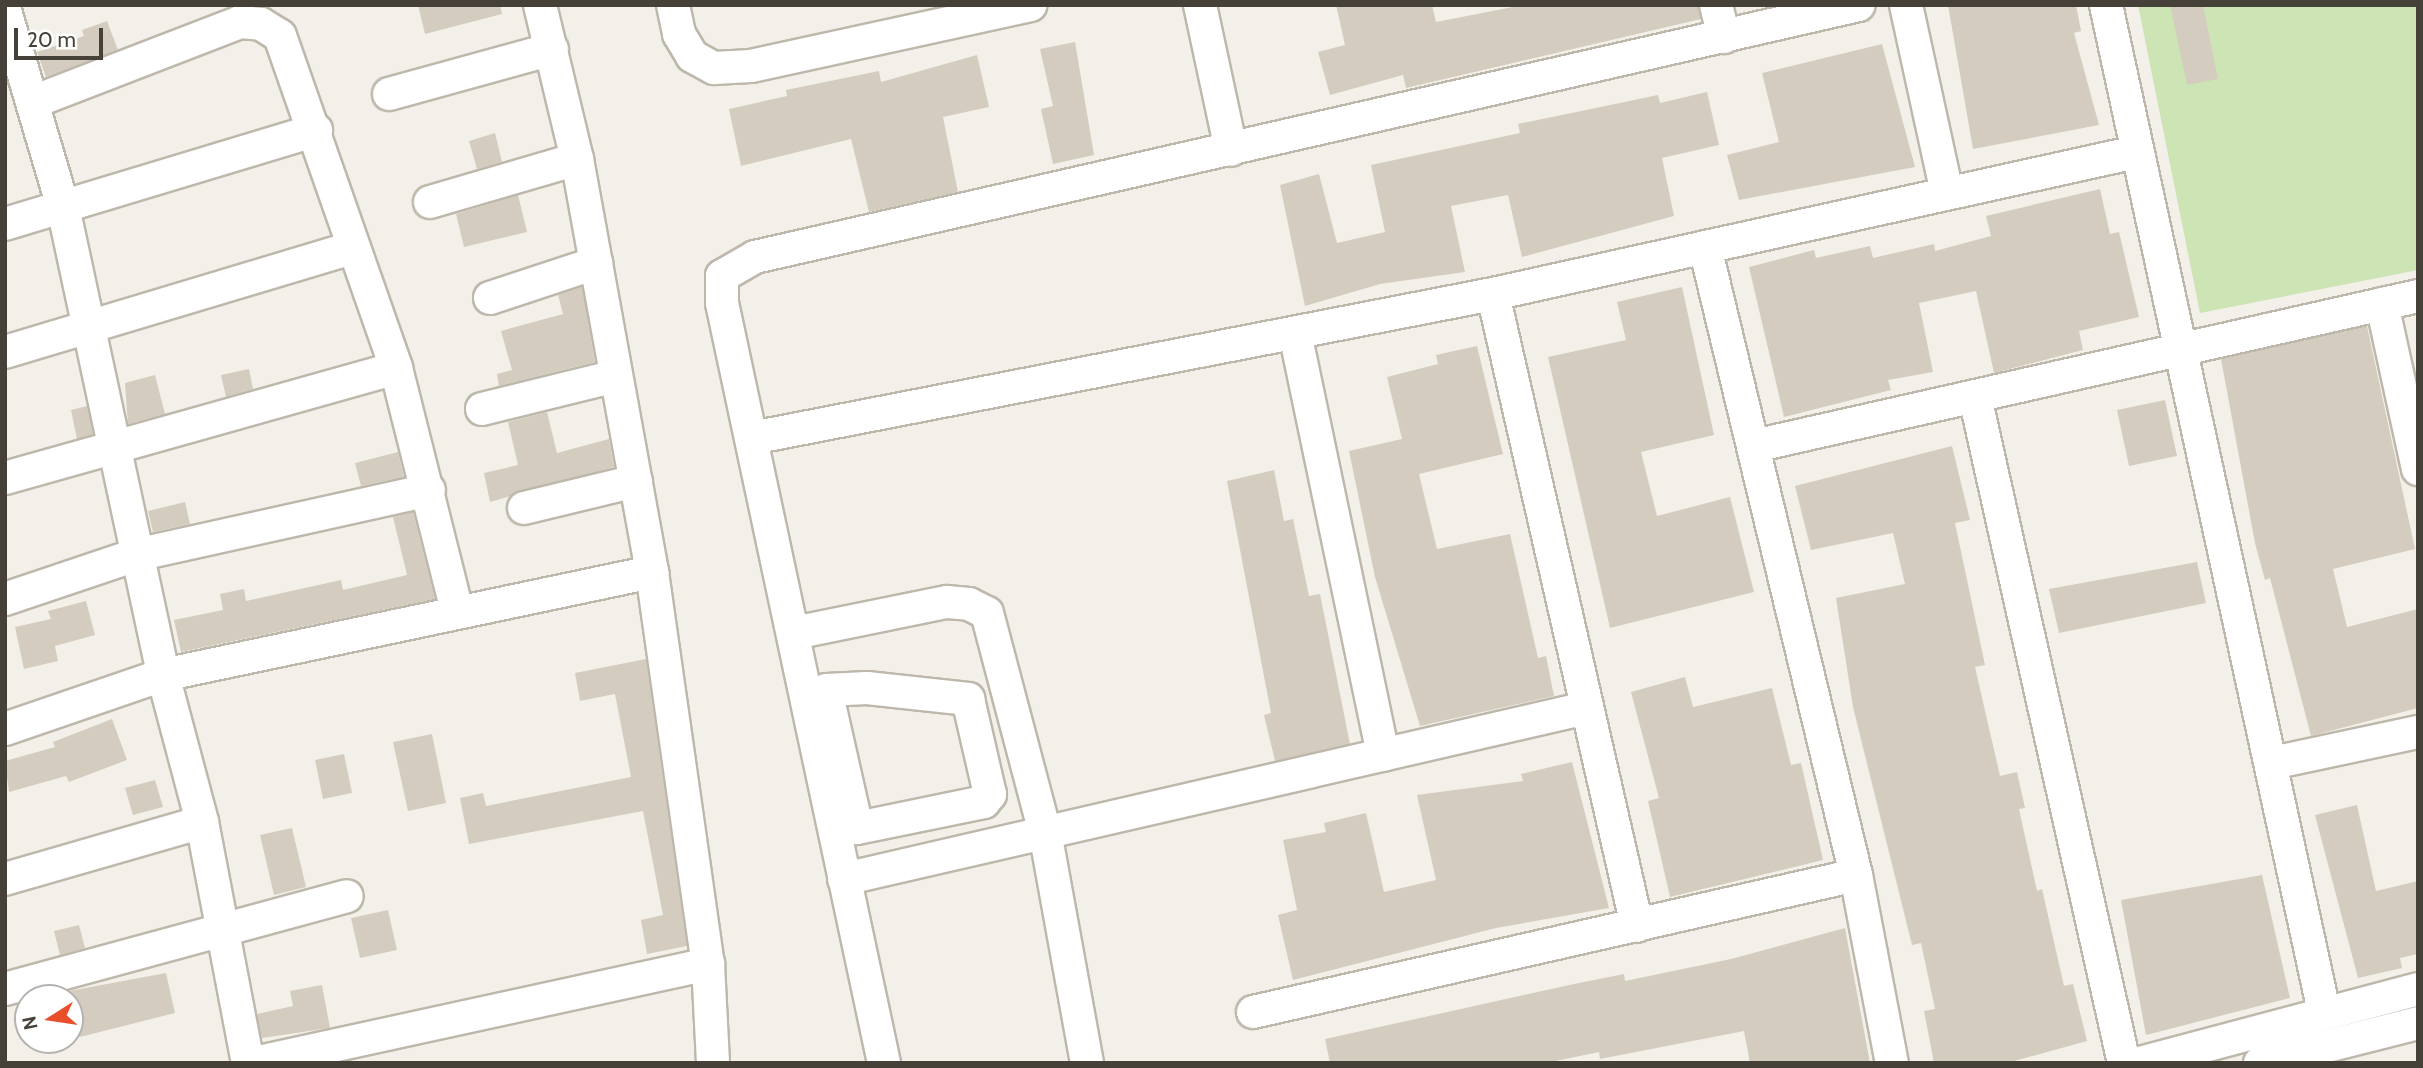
<!DOCTYPE html>
<html>
<head>
<meta charset="utf-8">
<style>
  body { margin:0 }
  #map { position:relative; width:2423px; height:1068px; overflow:hidden; background:#f3f0e9; font-family:Cabin,sans-serif }
  div>[style] { position:absolute }
  [style*='--x'] { left:calc(var(--x)*1px); top:calc(var(--y)*1px); width:calc(var(--w)*1px); rotate:calc(var(--a)*1deg) }
  .green>* { inset:0; background:#cde4b5 }
  .building>* { inset:0; background:#d4cdbf }
  .roads { filter:drop-shadow(2px 0 #beb8ac) drop-shadow(-2px 0 #beb8ac) drop-shadow(0 2px #beb8ac) drop-shadow(0 -2px #beb8ac) }
  .minor>* { height:32px; margin:-16px; padding:0 16px; transform-origin:16px; border-radius:16px; background:#fff }
  span { translate:-50% -50%; white-space:nowrap; text-align:center; line-height:1.15; -webkit-text-stroke:5px #fff; paint-order:stroke }
  .frame { position:absolute; inset:0; border:7px solid #464138; pointer-events:none }
  .north { position:absolute; left:14px; top:984px; width:70px; height:70px; box-sizing:border-box; background:#fff; border:2px solid #b5b3af; border-radius:50%; rotate:258deg; font-size:19px; font-weight:700; line-height:28px; text-align:center; color:#464138 }
  .north::after { content:''; display:block; margin:auto; width:24px; height:32px; background:#e8502b; clip-path:polygon(50% 0,100% 100%,50% 72%,0 100%) }
  .scale { position:absolute; left:14px; top:28px; width:89px; height:32px; box-sizing:border-box; border:4px solid #464138; border-top:0; padding-left:9px; font-size:21px; line-height:24px; white-space:nowrap; color:#464138; -webkit-text-stroke:5px #fff; paint-order:stroke }
</style>
</head>
<body>
<div id="map">
  <div class="green">
    <i style="clip-path:polygon(2138px 5px,2418px 5px,2418px 270px,2200px 313px)"></i>
  </div>
  <div class="building">
    <i style="clip-path:polygon(418px 5px,500px 5px,502px 14px,425px 34px)"></i>
    <i style="clip-path:polygon(1336px 5px,1432px 5px,1436px 22px,1523px 5px,1698px 5px,1701px 19px,1406px 88px,1403px 75px,1330px 95px,1318px 52px,1345px 45px)"></i>
    <i style="clip-path:polygon(1948px 5px,2076px 5px,2081px 31px,2074px 33px,2099px 125px,1973px 149px)"></i>
    <i style="clip-path:polygon(2170px 5px,2203px 5px,2218px 79px,2187px 85px)"></i>
    <i style="clip-path:polygon(107px 21px,118px 50px,46px 77px,37px 52px,84px 36px,82px 30px)"></i>
    <i style="clip-path:polygon(1075px 42px,1094px 155px,1053px 164px,1041px 109px,1053px 106px,1040px 49px)"></i>
    <i style="clip-path:polygon(1882px 44px,1915px 167px,1739px 200px,1727px 155px,1779px 142px,1762px 73px)"></i>
    <i style="clip-path:polygon(977px 55px,989px 107px,943px 117px,958px 192px,869px 212px,851px 139px,741px 166px,729px 109px,787px 96px,786px 90px,879px 71px,881px 82px)"></i>
    <i style="clip-path:polygon(1707px 92px,1719px 145px,1662px 158px,1674px 216px,1522px 257px,1508px 195px,1451px 206px,1465px 272px,1380px 284px,1305px 306px,1280px 185px,1319px 174px,1337px 243px,1385px 232px,1371px 165px,1520px 133px,1518px 124px,1557px 116px,1658px 95px,1660px 103px)"></i>
    <i style="clip-path:polygon(495px 133px,502px 162px,477px 169px,469px 141px)"></i>
    <i style="clip-path:polygon(2100px 189px,2110px 234px,2119px 232px,2139px 317px,2079px 331px,2083px 350px,1994px 373px,1976px 291px,1919px 303px,1933px 372px,1888px 380px,1891px 390px,1784px 417px,1749px 267px,1814px 250px,1816px 258px,1870px 246px,1873px 258px,1934px 244px,1935px 251px,1991px 236px,1986px 216px)"></i>
    <i style="clip-path:polygon(518px 195px,527px 232px,464px 247px,456px 214px)"></i>
    <i style="clip-path:polygon(582px 287px,595px 362px,499px 386px,497px 374px,512px 370px,501px 331px,563px 314px,558px 295px)"></i>
    <i style="clip-path:polygon(1682px 287px,1714px 435px,1641px 452px,1657px 516px,1730px 497px,1754px 592px,1610px 628px,1548px 357px,1626px 340px,1617px 302px)"></i>
    <i style="clip-path:polygon(2367px 326px,2415px 549px,2333px 569px,2347px 627px,2418px 609px,2418px 708px,2311px 736px,2270px 578px,2265px 580px,2255px 543px,2221px 359px)"></i>
    <i style="clip-path:polygon(1477px 346px,1503px 454px,1419px 474px,1437px 549px,1510px 534px,1538px 658px,1546px 656px,1554px 696px,1420px 726px,1375px 577px,1349px 451px,1402px 439px,1387px 377px,1438px 364px,1436px 355px)"></i>
    <i style="clip-path:polygon(249px 369px,253px 389px,226px 397px,221px 375px)"></i>
    <i style="clip-path:polygon(155px 375px,165px 414px,128px 424px,125px 383px)"></i>
    <i style="clip-path:polygon(2165px 400px,2177px 456px,2129px 466px,2117px 410px)"></i>
    <i style="clip-path:polygon(87px 406px,93px 434px,77px 439px,71px 410px)"></i>
    <i style="clip-path:polygon(547px 412px,557px 453px,609px 439px,614px 467px,490px 502px,484px 473px,518px 465px,508px 422px)"></i>
    <i style="clip-path:polygon(1952px 446px,1970px 520px,1955px 523px,1985px 665px,1975px 667px,2000px 776px,2017px 772px,2025px 808px,2019px 809px,2037px 891px,2042px 889px,2064px 986px,2073px 984px,2087px 1041px,2007px 1063px,1934px 1063px,1924px 1011px,1935px 1009px,1921px 943px,1912px 945px,1853px 707px,1836px 598px,1905px 584px,1893px 533px,1811px 550px,1795px 486px)"></i>
    <i style="clip-path:polygon(398px 452px,404px 477px,361px 486px,355px 463px)"></i>
    <i style="clip-path:polygon(1274px 470px,1284px 521px,1293px 519px,1309px 596px,1320px 594px,1350px 744px,1275px 761px,1264px 715px,1271px 713px,1227px 481px)"></i>
    <i style="clip-path:polygon(185px 502px,190px 524px,153px 532px,148px 511px)"></i>
    <i style="clip-path:polygon(413px 512px,435px 599px,181px 652px,174px 620px,223px 610px,220px 594px,244px 589px,246px 601px,341px 580px,343px 590px,407px 575px,393px 517px)"></i>
    <i style="clip-path:polygon(2197px 562px,2206px 603px,2059px 633px,2049px 589px)"></i>
    <i style="clip-path:polygon(86px 601px,95px 635px,55px 646px,58px 661px,24px 669px,15px 627px,51px 619px,48px 611px)"></i>
    <i style="clip-path:polygon(646px 659px,687px 946px,647px 954px,641px 920px,663px 915px,643px 811px,469px 844px,460px 798px,483px 793px,486px 806px,631px 777px,615px 694px,580px 701px,575px 673px)"></i>
    <i style="clip-path:polygon(1685px 677px,1693px 707px,1772px 688px,1791px 765px,1801px 763px,1823px 860px,1670px 897px,1648px 801px,1659px 798px,1631px 692px)"></i>
    <i style="clip-path:polygon(112px 719px,127px 760px,69px 782px,66px 776px,9px 792px,5px 761px,55px 747px,53px 742px)"></i>
    <i style="clip-path:polygon(432px 734px,446px 803px,408px 811px,393px 742px)"></i>
    <i style="clip-path:polygon(344px 754px,352px 793px,323px 799px,315px 760px)"></i>
    <i style="clip-path:polygon(1572px 762px,1609px 908px,1496px 928px,1293px 980px,1278px 915px,1297px 910px,1283px 840px,1326px 832px,1324px 823px,1366px 813px,1384px 892px,1436px 880px,1417px 795px,1523px 781px,1521px 774px)"></i>
    <i style="clip-path:polygon(155px 780px,163px 807px,133px 815px,125px 788px)"></i>
    <i style="clip-path:polygon(2357px 805px,2376px 891px,2418px 881px,2418px 954px,2400px 958px,2402px 968px,2358px 978px,2315px 815px)"></i>
    <i style="clip-path:polygon(292px 828px,306px 887px,274px 895px,260px 835px)"></i>
    <i style="clip-path:polygon(2262px 875px,2290px 998px,2146px 1035px,2121px 900px)"></i>
    <i style="clip-path:polygon(388px 910px,397px 950px,360px 958px,351px 918px)"></i>
    <i style="clip-path:polygon(79px 925px,85px 948px,60px 955px,54px 931px)"></i>
    <i style="clip-path:polygon(1845px 928px,1870px 1063px,1750px 1063px,1744px 1031px,1600px 1059px,1599px 1052px,1546px 1063px,1330px 1063px,1325px 1039px,1574px 984px,1624px 974px,1625px 981px,1731px 959px)"></i>
    <i style="clip-path:polygon(166px 973px,175px 1013px,76px 1038px,69px 991px)"></i>
    <i style="clip-path:polygon(322px 985px,330px 1028px,262px 1038px,257px 1014px,293px 1006px,290px 991px)"></i>
  </div>
  <div class="roads">
    <div class="minor">
      <i style="--x:540;--y:5;--w:158;--a:76.5"></i>
      <i style="--x:577;--y:159;--w:420;--a:79.7"></i>
      <i style="--x:652;--y:572;--w:396;--a:81.9"></i>
      <i style="--x:708;--y:964;--w:99;--a:87.1"></i>
      <i style="--x:673;--y:5;--w:30;--a:78"></i>
      <i style="--x:679;--y:34;--w:26;--a:59"></i>
      <i style="--x:692;--y:56;--w:25;--a:29"></i>
      <i style="--x:714;--y:68;--w:37;--a:-3"></i>
      <i style="--x:751;--y:66;--w:286;--a:-12.3"></i>
      <i style="--x:1200;--y:5;--w:148;--a:77.9"></i>
      <i style="--x:1716;--y:5;--w:33;--a:76"></i>
      <i style="--x:1906;--y:5;--w:192;--a:77.7"></i>
      <i style="--x:2106;--y:5;--w:1030;--a:77.78"></i>
      <i style="--x:5;--y:11;--w:204;--a:73.5"></i>
      <i style="--x:63;--y:207;--w:479;--a:77.9"></i>
      <i style="--x:163;--y:675;--w:152;--a:75.1"></i>
      <i style="--x:202;--y:822;--w:245;--a:79.2"></i>
      <i style="--x:389;--y:94;--w:169;--a:-15.4"></i>
      <i style="--x:33;--y:102;--w:222;--a:-21.1"></i>
      <i style="--x:240;--y:22;--w:21;--a:5"></i>
      <i style="--x:261;--y:24;--w:22;--a:32"></i>
      <i style="--x:280;--y:36;--w:352;--a:70.7"></i>
      <i style="--x:396;--y:368;--w:250;--a:75.9"></i>
      <i style="--x:430;--y:202;--w:153;--a:-16.3"></i>
      <i style="--x:5;--y:224;--w:325;--a:-16.8"></i>
      <i style="--x:1705;--y:247;--w:646;--a:76.48"></i>
      <i style="--x:1856;--y:875;--w:191;--a:79.2"></i>
      <i style="--x:1493;--y:294;--w:648;--a:77.16"></i>
      <i style="--x:490;--y:298;--w:112;--a:-18.3"></i>
      <i style="--x:2382;--y:304;--w:169;--a:77.7"></i>
      <i style="--x:1295;--y:333;--w:431;--a:78.2"></i>
      <i style="--x:5;--y:352;--w:364;--a:-16.7"></i>
      <i style="--x:1975;--y:397;--w:682;--a:77.39"></i>
      <i style="--x:482;--y:409;--w:138;--a:-13.8"></i>
      <i style="--x:752;--y:438;--w:755;--a:-11"></i>
      <i style="--x:1493;--y:294;--w:658;--a:-12.45"></i>
      <i style="--x:1754;--y:446;--w:681;--a:-12.73"></i>
      <i style="--x:5;--y:478;--w:406;--a:-15.7"></i>
      <i style="--x:524;--y:508;--w:115;--a:-13.6"></i>
      <i style="--x:5;--y:599;--w:138;--a:-18.6"></i>
      <i style="--x:136;--y:555;--w:300;--a:-12.5"></i>
      <i style="--x:794;--y:633;--w:156;--a:-11.5"></i>
      <i style="--x:947;--y:602;--w:22;--a:5"></i>
      <i style="--x:969;--y:604;--w:20;--a:27"></i>
      <i style="--x:987;--y:613;--w:227;--a:75.2"></i>
      <i style="--x:1045;--y:832;--w:235;--a:79.7"></i>
      <i style="--x:867;--y:688;--w:102;--a:6.2"></i>
      <i style="--x:968;--y:699;--w:98;--a:77"></i>
      <i style="--x:990;--y:794;--w:10;--a:127"></i>
      <i style="--x:984;--y:802;--w:130;--a:168.4"></i>
      <i style="--x:857;--y:828;--w:141;--a:-102.7"></i>
      <i style="--x:826;--y:690;--w:41;--a:-2.8"></i>
      <i style="--x:5;--y:729;--w:167;--a:-18.9"></i>
      <i style="--x:163;--y:675;--w:500;--a:-11.9"></i>
      <i style="--x:2272;--y:763;--w:149;--a:-12"></i>
      <i style="--x:5;--y:879;--w:205;--a:-16.1"></i>
      <i style="--x:844;--y:879;--w:761;--a:-12.98"></i>
      <i style="--x:5;--y:989;--w:354;--a:-15.2"></i>
      <i style="--x:1253;--y:1012;--w:618;--a:-12.8"></i>
      <i style="--x:254;--y:1063;--w:465;--a:-12.3"></i>
      <i style="--x:884;--y:1063;--w:777;--a:-102.03"></i>
      <i style="--x:722;--y:303;--w:27;--a:-90"></i>
      <i style="--x:722;--y:276;--w:38;--a:-30"></i>
      <i style="--x:755;--y:257;--w:1132;--a:-12.86"></i>
      <i style="--x:2140;--y:1063;--w:288;--a:-14.9"></i>
      <i style="--x:2260;--y:1063;--w:163;--a:-14.2"></i>
    </div>
  </div>
  <div class="frame"></div>
  <div class="north">N</div>
  <div class="scale">20 m</div>
</div>
</body>
</html>
